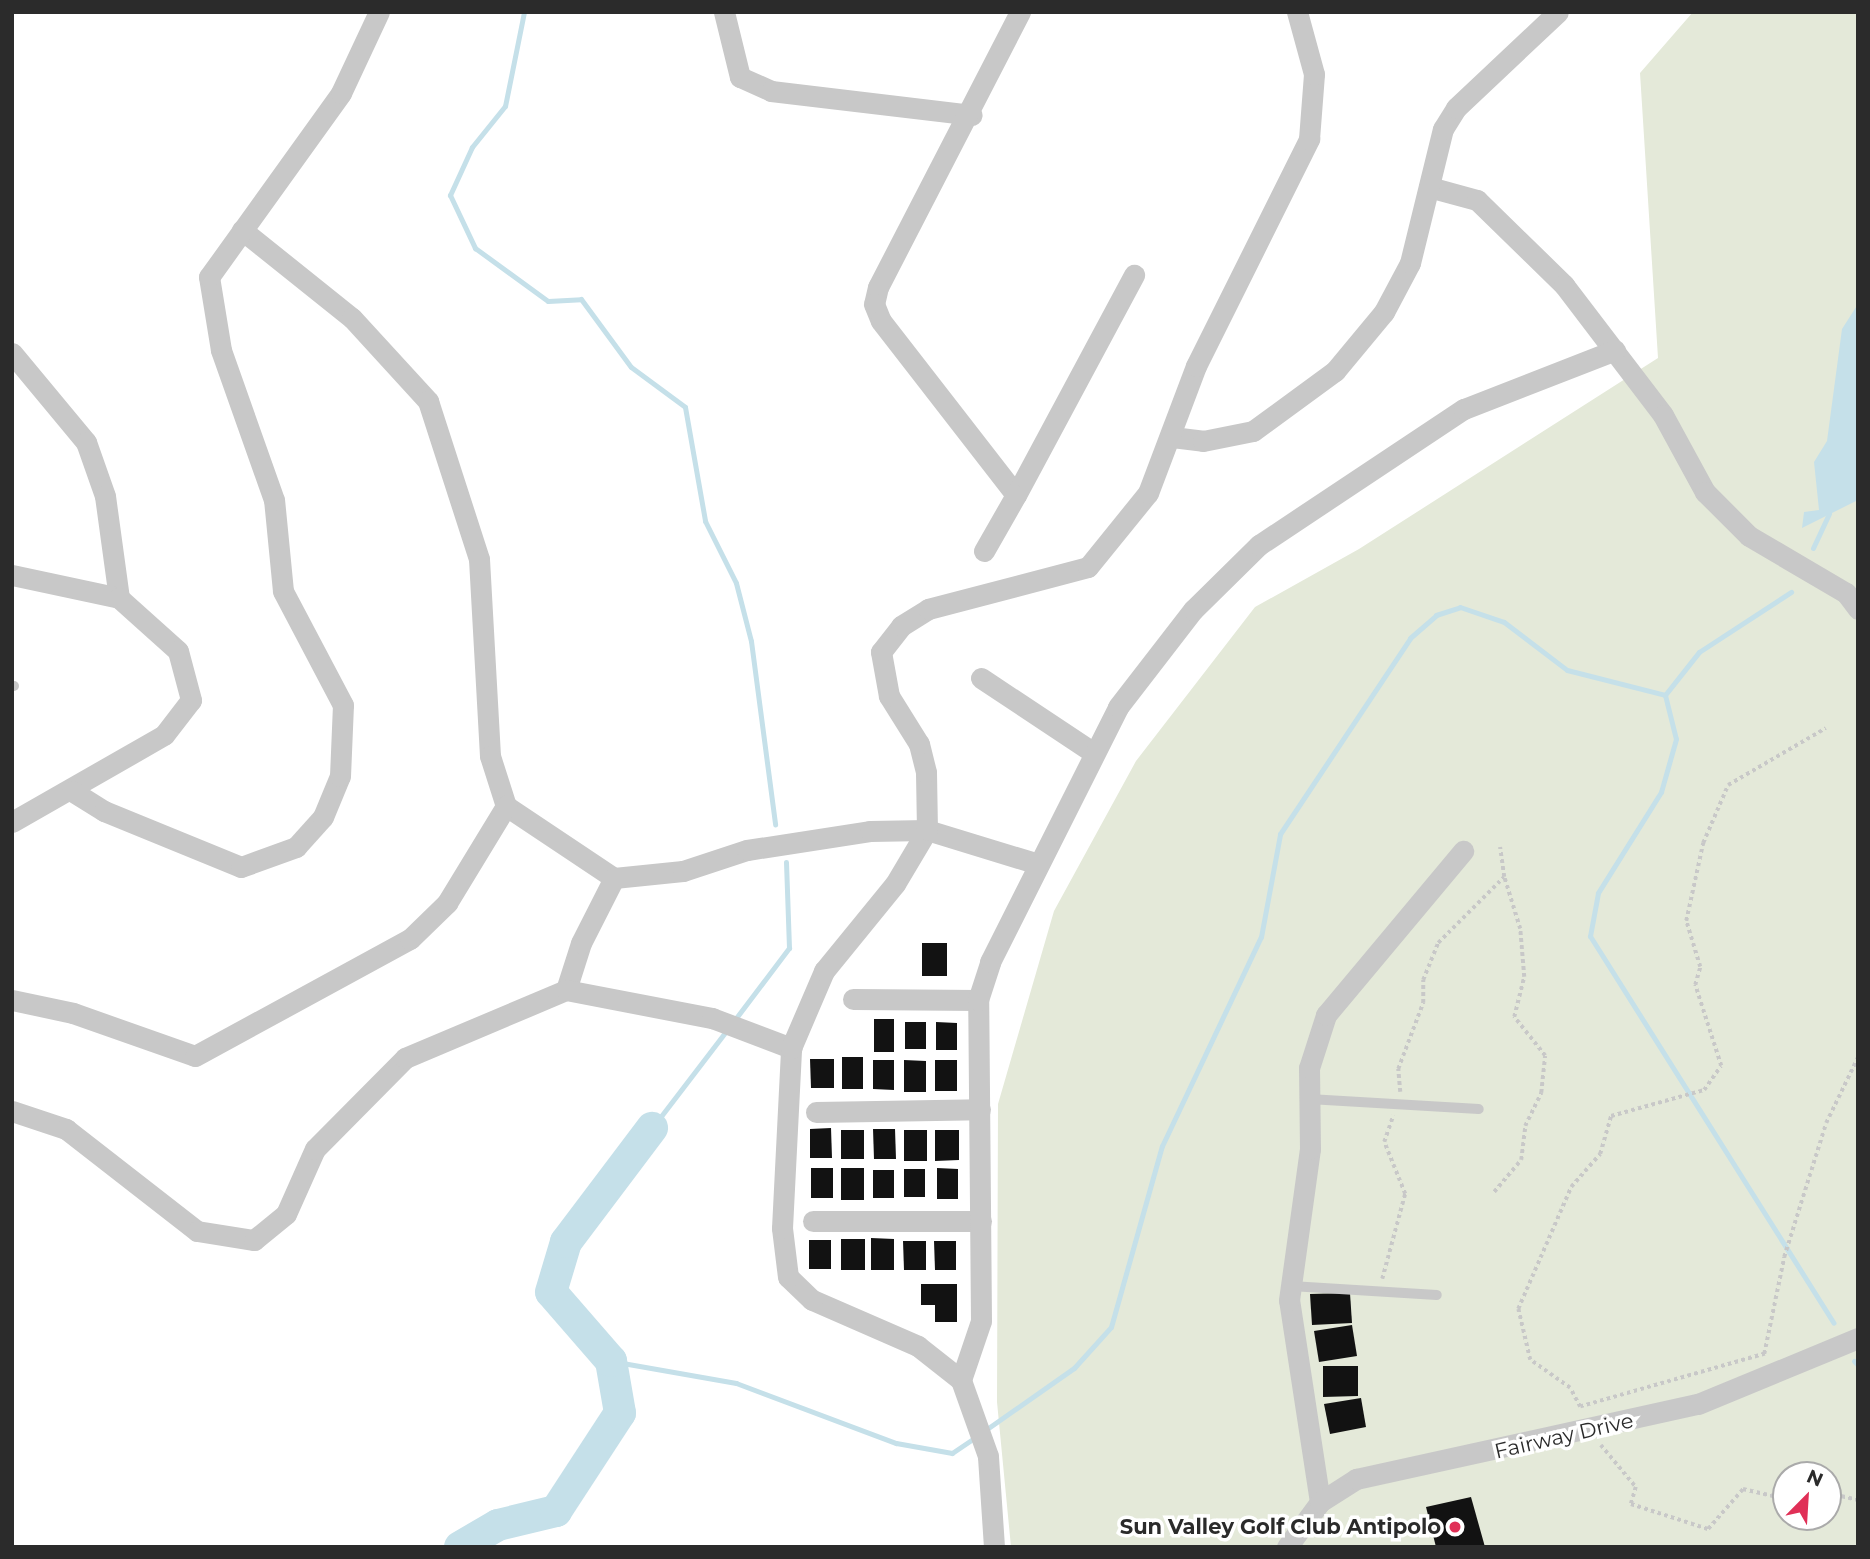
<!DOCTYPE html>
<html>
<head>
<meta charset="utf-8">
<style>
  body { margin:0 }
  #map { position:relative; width:1870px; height:1559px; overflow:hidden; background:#fff; font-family:Montserrat,sans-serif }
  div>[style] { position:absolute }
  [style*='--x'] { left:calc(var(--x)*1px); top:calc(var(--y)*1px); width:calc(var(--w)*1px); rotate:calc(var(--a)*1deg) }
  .green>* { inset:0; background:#e4e9d9 }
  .water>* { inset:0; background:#c5e0e9 }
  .stream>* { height:5px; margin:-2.5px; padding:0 2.5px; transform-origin:2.5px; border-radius:2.5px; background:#c5e0e9 }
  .river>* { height:32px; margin:-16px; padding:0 16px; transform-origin:16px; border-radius:16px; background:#c5e0e9 }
  .building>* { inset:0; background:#121212 }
  .path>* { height:3.5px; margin-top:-1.75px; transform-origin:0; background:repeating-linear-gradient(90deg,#c8c8c8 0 3.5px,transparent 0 7px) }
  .lane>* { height:10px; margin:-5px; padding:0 5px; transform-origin:5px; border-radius:5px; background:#c8c8c8 }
  .street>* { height:21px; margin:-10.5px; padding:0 10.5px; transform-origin:10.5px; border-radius:10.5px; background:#c8c8c8 }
  .dots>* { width:19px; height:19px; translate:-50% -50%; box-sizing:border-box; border:4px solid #fff; border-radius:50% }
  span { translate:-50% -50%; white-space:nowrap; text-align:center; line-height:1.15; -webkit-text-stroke:7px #fff; paint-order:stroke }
  .street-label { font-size:21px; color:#2b2b2b }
  .poi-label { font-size:21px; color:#2b2b2b; font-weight:700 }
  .right { translate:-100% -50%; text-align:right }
  .frame { position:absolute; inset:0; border:14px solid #2b2b2b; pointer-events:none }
  .north { position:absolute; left:1772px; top:1461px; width:70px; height:70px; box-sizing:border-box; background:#fff; border:2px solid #aaa; border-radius:50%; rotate:24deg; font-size:19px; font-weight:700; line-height:28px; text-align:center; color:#2b2b2b }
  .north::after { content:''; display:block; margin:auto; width:24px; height:32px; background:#e03057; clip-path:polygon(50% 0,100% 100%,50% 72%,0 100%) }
</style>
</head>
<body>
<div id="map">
  <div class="green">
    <i style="clip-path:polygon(evenodd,1693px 12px,1858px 12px,1858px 1547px,1011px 1547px,997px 1402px,998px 1104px,1054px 911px,1136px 761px,1255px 607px,1359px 549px,1658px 358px,1640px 73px,1693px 12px,1786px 1475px,1828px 1475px,1828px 1517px,1786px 1517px,1786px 1475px)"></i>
  </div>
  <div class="water">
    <i style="clip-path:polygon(1858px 304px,1858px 500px,1802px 528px,1804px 512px,1819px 510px,1814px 462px,1827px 441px,1842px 329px)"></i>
  </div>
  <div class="stream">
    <i style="--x:524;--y:12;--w:96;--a:101.4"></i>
    <i style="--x:505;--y:106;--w:53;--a:128.8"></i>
    <i style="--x:472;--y:147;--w:53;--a:114.6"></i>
    <i style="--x:450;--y:195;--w:59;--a:64.7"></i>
    <i style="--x:475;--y:248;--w:90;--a:36"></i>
    <i style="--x:548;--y:301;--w:33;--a:-3"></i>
    <i style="--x:581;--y:299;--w:84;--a:53.7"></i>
    <i style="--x:631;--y:367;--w:67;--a:36.5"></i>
    <i style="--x:685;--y:407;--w:116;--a:80"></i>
    <i style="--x:705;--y:521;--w:69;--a:63.4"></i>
    <i style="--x:736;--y:583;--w:60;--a:75.5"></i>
    <i style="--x:751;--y:641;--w:185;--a:82.5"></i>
    <i style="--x:1813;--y:548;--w:38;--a:-65"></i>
    <i style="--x:1665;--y:695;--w:45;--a:76"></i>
    <i style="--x:1676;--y:739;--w:55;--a:105.8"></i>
    <i style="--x:1661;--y:792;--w:119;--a:122"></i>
    <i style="--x:1598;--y:893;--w:44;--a:100.5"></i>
    <i style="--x:1590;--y:936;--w:457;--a:57.8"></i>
    <i style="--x:1665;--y:695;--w:55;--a:-51.7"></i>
    <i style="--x:1699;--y:652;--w:110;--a:-33.1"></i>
    <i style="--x:733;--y:1022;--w:93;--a:-52.9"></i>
    <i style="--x:789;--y:948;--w:86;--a:-92"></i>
    <i style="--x:652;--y:1128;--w:123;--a:-52.6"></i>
    <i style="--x:611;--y:1361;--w:127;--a:10"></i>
    <i style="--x:736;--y:1383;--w:171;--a:20.6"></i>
    <i style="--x:896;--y:1443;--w:57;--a:10.1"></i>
    <i style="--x:952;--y:1453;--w:29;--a:-34"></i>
    <i style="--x:1854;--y:1361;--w:6;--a:45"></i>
    <i style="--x:984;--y:1431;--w:110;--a:-35"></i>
    <i style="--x:1074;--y:1368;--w:55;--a:-47.9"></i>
    <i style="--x:1111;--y:1327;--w:188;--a:-74.3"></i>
    <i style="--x:1162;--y:1146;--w:231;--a:-64.7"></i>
    <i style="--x:1261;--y:937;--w:105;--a:-79.5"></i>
    <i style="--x:1280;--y:834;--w:235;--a:-56.4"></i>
    <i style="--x:1410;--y:638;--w:35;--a:-41"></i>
    <i style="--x:1436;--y:615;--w:25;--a:-18"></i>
    <i style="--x:1460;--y:607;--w:46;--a:18.8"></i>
    <i style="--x:1504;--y:622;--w:79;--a:37.3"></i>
    <i style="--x:1567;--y:670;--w:101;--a:14.3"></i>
  </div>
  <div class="river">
    <i style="--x:460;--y:1547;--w:44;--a:-30.1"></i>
    <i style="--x:498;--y:1525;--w:60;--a:-13.6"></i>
    <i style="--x:556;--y:1511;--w:117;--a:-56.9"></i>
    <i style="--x:620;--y:1413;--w:53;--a:-99.8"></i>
    <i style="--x:611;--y:1361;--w:91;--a:-131"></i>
    <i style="--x:551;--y:1292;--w:52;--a:-73.3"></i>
    <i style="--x:566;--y:1242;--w:143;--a:-53"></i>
  </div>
  <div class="building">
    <i style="clip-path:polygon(922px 943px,947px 943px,947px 976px,922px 976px)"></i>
    <i style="clip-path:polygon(874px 1019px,894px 1019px,894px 1052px,874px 1052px)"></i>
    <i style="clip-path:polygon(905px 1022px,926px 1022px,926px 1049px,905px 1049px)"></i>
    <i style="clip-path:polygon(936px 1022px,957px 1023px,957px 1050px,936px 1050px)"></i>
    <i style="clip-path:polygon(842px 1057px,863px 1057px,863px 1089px,842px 1089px)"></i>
    <i style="clip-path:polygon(810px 1059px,834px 1059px,834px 1088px,811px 1088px)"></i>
    <i style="clip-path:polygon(873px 1060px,894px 1060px,894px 1090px,873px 1089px)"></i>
    <i style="clip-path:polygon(904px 1060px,926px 1061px,926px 1092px,904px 1092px)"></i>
    <i style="clip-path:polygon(935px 1060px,957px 1060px,957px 1091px,935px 1091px)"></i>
    <i style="clip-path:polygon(831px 1128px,832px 1158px,810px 1158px,810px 1129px)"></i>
    <i style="clip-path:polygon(873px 1129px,895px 1129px,896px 1159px,874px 1159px)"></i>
    <i style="clip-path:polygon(841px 1130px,864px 1130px,864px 1159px,841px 1159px)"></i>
    <i style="clip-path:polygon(904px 1130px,927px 1130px,927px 1161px,904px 1161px)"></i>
    <i style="clip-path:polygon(935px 1130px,959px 1130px,959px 1160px,935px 1161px)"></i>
    <i style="clip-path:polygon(811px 1168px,833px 1168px,833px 1198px,811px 1198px)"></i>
    <i style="clip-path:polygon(841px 1168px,864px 1168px,864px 1200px,841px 1200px)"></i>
    <i style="clip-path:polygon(937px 1168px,958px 1169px,958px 1199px,937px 1199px)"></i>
    <i style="clip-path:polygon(904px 1169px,925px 1169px,925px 1197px,904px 1197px)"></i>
    <i style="clip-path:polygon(873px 1170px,894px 1170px,894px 1198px,873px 1198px)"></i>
    <i style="clip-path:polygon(871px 1238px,894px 1239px,894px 1270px,871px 1270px)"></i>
    <i style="clip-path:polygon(841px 1239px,865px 1239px,865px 1270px,841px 1270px)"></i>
    <i style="clip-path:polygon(809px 1240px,831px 1240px,831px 1269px,809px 1269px)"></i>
    <i style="clip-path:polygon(903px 1241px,926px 1241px,926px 1270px,904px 1270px)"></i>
    <i style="clip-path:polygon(934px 1241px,956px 1241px,956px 1270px,935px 1270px)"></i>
    <i style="clip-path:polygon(921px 1284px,957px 1284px,957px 1322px,935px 1322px,935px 1305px,921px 1305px)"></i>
    <i style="clip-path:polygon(1350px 1293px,1352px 1323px,1312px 1325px,1310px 1294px)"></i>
    <i style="clip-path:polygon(1352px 1325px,1357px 1356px,1319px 1362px,1314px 1331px)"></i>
    <i style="clip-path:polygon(1323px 1366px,1358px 1366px,1358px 1396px,1323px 1397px)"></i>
    <i style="clip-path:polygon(1361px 1398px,1366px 1427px,1330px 1434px,1324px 1404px)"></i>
    <i style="clip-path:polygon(1471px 1497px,1485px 1547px,1436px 1547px,1426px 1507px)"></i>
  </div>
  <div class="path">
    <i style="--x:1400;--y:1092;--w:23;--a:-95"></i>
    <i style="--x:1398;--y:1069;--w:71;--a:-69.3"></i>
    <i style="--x:1423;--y:1003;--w:23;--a:-90"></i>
    <i style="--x:1423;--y:980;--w:40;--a:-68"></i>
    <i style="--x:1438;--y:943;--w:93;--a:-45"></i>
    <i style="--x:1504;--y:877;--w:30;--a:-98"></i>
    <i style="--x:1494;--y:1192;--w:42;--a:-49.8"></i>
    <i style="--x:1521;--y:1160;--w:34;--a:-83"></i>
    <i style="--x:1525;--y:1126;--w:37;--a:-64"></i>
    <i style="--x:1541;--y:1093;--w:37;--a:-84"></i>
    <i style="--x:1545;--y:1056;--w:50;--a:-128.5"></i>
    <i style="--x:1514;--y:1017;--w:41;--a:-76"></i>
    <i style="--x:1524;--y:977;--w:48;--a:-94.8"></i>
    <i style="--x:1520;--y:929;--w:54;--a:-107.1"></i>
    <i style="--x:1382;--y:1279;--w:88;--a:-74.9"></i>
    <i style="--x:1405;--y:1194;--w:56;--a:-112"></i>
    <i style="--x:1384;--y:1142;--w:28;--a:-71"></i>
    <i style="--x:1764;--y:1354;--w:99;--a:-78.3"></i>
    <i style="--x:1784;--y:1257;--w:140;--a:-72.6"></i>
    <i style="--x:1826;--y:1123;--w:73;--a:-64.1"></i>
    <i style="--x:1765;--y:1354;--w:192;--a:164"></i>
    <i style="--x:1580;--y:1407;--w:21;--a:-118"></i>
    <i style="--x:1570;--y:1388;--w:49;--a:-145"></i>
    <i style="--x:1530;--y:1360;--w:52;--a:-103.2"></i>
    <i style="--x:1518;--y:1309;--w:133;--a:-66.5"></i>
    <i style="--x:1571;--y:1187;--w:44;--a:-48.7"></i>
    <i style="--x:1600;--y:1154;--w:40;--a:-74"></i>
    <i style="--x:1611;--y:1116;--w:97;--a:-15.6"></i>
    <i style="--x:1704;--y:1090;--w:29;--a:-55"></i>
    <i style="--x:1721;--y:1066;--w:85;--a:-107.8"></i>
    <i style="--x:1695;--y:985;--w:19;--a:-74"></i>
    <i style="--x:1700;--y:967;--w:48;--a:-106.9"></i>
    <i style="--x:1686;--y:921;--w:80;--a:-77.7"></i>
    <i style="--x:1703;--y:843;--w:63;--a:-66.7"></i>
    <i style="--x:1728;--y:785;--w:113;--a:-30.2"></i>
    <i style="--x:1601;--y:1445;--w:55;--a:50.2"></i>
    <i style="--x:1636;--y:1487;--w:18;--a:106"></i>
    <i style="--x:1631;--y:1504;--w:81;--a:18"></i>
    <i style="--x:1708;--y:1529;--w:53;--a:-48.8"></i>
    <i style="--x:1743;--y:1489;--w:44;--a:13.1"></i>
    <i style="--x:1828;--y:1493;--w:31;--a:13"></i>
  </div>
  <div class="lane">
    <i style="--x:12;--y:686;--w:2;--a:0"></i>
    <i style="--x:1309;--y:1099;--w:170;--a:3.4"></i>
    <i style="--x:1291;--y:1286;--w:146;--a:3.5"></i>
  </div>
  <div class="street">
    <i style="--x:724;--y:12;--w:67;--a:76.2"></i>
    <i style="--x:740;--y:77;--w:34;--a:24"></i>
    <i style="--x:771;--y:91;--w:202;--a:6.8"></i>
    <i style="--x:1020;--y:12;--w:309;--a:117.3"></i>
    <i style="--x:878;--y:287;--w:17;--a:103"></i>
    <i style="--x:874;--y:304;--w:18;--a:68"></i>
    <i style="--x:881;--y:321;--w:220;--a:52.2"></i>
    <i style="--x:1016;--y:495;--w:250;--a:-61.8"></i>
    <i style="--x:1429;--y:187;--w:50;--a:15.2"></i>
    <i style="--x:1477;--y:200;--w:122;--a:44.3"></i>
    <i style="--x:1564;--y:285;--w:163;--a:52.7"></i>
    <i style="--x:1663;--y:415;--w:88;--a:61.4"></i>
    <i style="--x:1705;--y:492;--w:62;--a:45"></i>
    <i style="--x:1749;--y:536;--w:113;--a:30.4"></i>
    <i style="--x:1846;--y:593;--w:20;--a:53"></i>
    <i style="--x:242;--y:230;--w:141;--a:38.7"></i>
    <i style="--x:352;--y:318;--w:113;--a:47.5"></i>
    <i style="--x:428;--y:401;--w:166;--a:72.1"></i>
    <i style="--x:479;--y:559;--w:197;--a:86.8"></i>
    <i style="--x:490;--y:756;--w:52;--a:72.3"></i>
    <i style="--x:506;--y:806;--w:130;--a:33.7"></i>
    <i style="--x:614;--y:878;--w:69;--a:-5.8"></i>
    <i style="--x:683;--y:871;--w:67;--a:-18.2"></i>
    <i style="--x:747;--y:850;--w:124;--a:-8.8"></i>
    <i style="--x:870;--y:831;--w:57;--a:-1"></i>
    <i style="--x:927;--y:830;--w:116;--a:17"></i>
    <i style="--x:12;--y:353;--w:116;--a:50.3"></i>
    <i style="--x:86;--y:442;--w:57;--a:70.6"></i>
    <i style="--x:105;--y:496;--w:103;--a:82.2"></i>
    <i style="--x:1172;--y:437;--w:31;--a:7"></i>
    <i style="--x:1203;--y:441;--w:51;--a:-11.3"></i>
    <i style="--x:1253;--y:431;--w:102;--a:-36.2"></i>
    <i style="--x:1335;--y:371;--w:77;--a:-50.3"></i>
    <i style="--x:1384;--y:312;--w:55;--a:-62"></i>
    <i style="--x:1410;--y:263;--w:138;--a:-76.2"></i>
    <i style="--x:1443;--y:129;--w:25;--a:-58"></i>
    <i style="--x:1456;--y:108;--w:140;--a:-43.3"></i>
    <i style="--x:984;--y:551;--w:64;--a:-60.3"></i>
    <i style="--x:12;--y:575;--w:109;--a:12.1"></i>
    <i style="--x:119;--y:598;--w:79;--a:41.9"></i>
    <i style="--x:178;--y:651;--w:51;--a:75.1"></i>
    <i style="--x:191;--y:700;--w:44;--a:127.6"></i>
    <i style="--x:164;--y:735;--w:175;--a:150.2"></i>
    <i style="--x:981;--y:678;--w:132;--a:33.6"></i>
    <i style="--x:72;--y:791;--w:38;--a:32"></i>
    <i style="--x:104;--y:811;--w:148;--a:22.2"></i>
    <i style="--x:241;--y:867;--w:59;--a:-20"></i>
    <i style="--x:296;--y:847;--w:40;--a:-48"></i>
    <i style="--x:323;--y:817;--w:44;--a:-67.5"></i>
    <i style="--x:340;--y:776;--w:71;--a:-87.6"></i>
    <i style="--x:343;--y:705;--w:129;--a:-117.8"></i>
    <i style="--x:283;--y:591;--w:91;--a:-95.6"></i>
    <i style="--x:274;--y:500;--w:159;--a:-109.5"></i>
    <i style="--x:221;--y:350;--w:74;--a:-99.3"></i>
    <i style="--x:209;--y:277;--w:226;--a:-54.3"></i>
    <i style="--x:341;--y:93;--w:89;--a:-64.9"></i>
    <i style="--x:566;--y:990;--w:49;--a:-72.3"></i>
    <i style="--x:581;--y:943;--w:73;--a:-63.1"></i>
    <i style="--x:853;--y:999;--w:125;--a:0.5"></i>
    <i style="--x:12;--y:1000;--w:62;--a:12"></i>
    <i style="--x:73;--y:1013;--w:129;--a:19.4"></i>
    <i style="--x:195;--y:1056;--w:245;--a:-28.6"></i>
    <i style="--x:410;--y:939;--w:52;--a:-44.2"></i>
    <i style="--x:447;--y:903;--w:114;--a:-58.7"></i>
    <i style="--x:12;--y:1111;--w:57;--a:18.4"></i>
    <i style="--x:66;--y:1129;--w:166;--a:37.9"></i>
    <i style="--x:197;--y:1231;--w:58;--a:9"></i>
    <i style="--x:254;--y:1240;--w:41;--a:-39.1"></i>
    <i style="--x:286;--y:1214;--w:71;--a:-66"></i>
    <i style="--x:315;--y:1149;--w:128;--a:-45.3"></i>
    <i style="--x:405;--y:1058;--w:175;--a:-22.9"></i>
    <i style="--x:566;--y:990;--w:149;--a:10.9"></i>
    <i style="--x:712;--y:1018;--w:85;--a:20.8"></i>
    <i style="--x:816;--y:1112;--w:164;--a:-1"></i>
    <i style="--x:813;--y:1221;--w:168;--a:0"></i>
    <i style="--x:961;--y:1380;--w:62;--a:-71.3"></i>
    <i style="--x:981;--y:1321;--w:321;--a:-90.5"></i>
    <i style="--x:978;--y:1000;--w:40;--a:-72"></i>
    <i style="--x:990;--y:962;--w:285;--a:-63.3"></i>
    <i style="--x:1118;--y:707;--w:123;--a:-52.3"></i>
    <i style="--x:1193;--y:610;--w:93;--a:-44.6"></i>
    <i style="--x:1259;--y:545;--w:246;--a:-33.6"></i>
    <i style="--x:1464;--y:409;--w:162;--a:-21.3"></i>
    <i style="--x:1320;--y:1502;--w:204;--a:-98.7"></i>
    <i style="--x:1289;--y:1300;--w:152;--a:-82.1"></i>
    <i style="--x:1310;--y:1149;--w:81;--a:-90.7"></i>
    <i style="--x:1309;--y:1068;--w:56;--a:-72.2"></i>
    <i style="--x:1326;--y:1015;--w:214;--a:-50.1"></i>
    <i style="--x:994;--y:1547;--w:91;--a:-93.8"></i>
    <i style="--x:988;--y:1456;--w:81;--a:-109.6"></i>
    <i style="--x:961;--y:1380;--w:55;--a:-141.7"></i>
    <i style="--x:918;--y:1346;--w:116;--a:-156.5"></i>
    <i style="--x:812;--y:1300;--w:33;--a:-136"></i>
    <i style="--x:788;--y:1277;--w:49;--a:-97"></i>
    <i style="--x:782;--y:1228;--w:180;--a:-87.1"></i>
    <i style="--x:791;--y:1048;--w:84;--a:-66.8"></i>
    <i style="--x:824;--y:971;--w:112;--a:-50.8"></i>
    <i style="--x:895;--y:884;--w:63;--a:-59.3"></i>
    <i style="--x:927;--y:830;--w:58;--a:-91"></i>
    <i style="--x:926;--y:772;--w:29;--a:-104"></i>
    <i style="--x:919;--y:744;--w:57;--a:-122"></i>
    <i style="--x:889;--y:696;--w:45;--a:-100.3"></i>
    <i style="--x:881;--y:652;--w:33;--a:-52"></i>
    <i style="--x:901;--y:626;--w:32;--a:-32"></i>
    <i style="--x:928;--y:609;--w:165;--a:-14.7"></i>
    <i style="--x:1088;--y:567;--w:95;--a:-51"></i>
    <i style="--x:1148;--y:493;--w:136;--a:-69.3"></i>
    <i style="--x:1196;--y:366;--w:254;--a:-63.5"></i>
    <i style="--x:1309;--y:139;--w:65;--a:-85.6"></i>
    <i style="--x:1314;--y:74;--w:64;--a:-105.3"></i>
    <i style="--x:1287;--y:1547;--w:56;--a:-53.7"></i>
    <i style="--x:1320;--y:1502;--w:43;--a:-32.6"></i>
    <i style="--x:1356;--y:1479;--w:350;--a:-12.4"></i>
    <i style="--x:1698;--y:1404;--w:173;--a:-22.4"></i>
  </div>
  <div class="dots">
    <i style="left:1455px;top:1527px;background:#e03057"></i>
  </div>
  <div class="street-label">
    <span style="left:1564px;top:1436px;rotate:-13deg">Fairway Drive</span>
  </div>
  <div class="poi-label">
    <span class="right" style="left:1441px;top:1527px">Sun Valley Golf Club Antipolo</span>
  </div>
  <div class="frame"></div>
  <div class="north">N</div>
</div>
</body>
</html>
